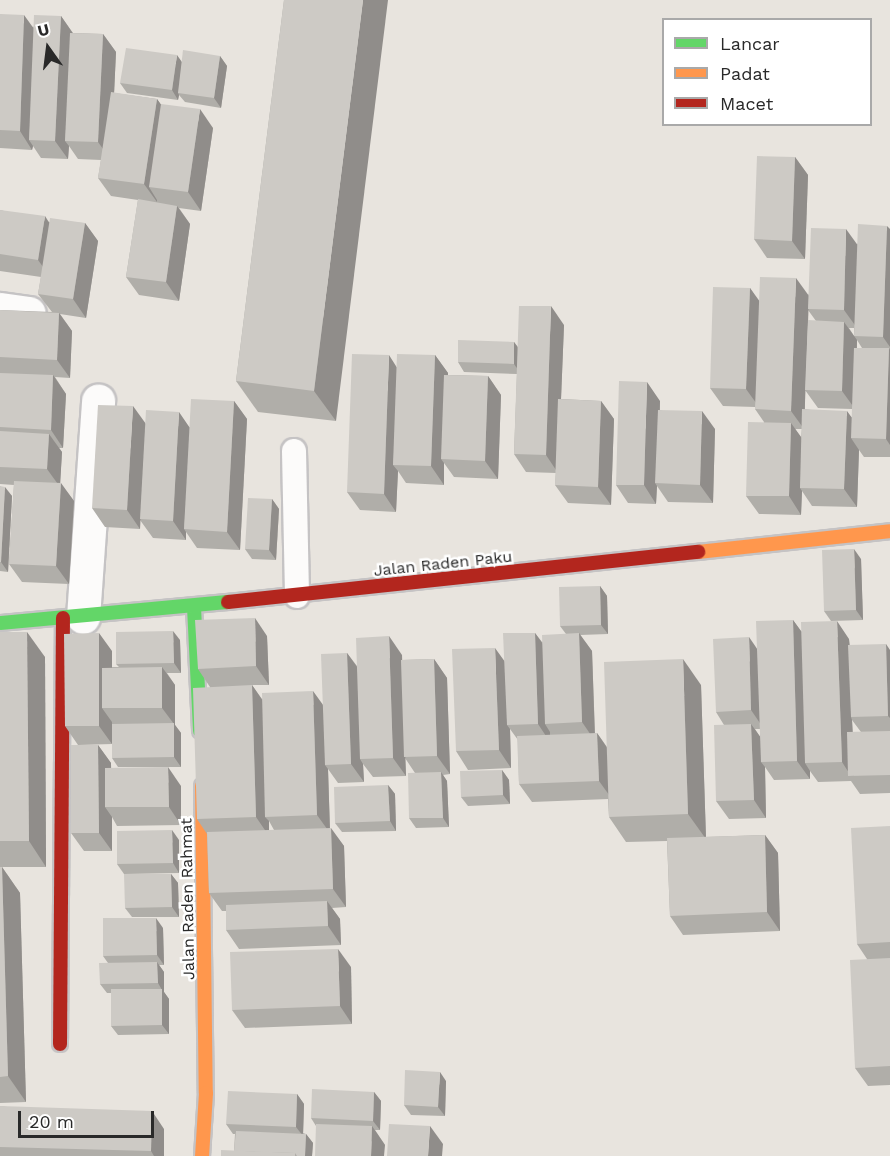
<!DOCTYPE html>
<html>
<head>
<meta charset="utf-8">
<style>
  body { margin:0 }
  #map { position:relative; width:890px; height:1156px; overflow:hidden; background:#e8e4de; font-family:"Work Sans",sans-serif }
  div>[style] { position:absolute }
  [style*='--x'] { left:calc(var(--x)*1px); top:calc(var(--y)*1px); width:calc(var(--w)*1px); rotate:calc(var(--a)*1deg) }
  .roads { filter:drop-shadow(2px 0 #c5c3c4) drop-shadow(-2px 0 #c5c3c4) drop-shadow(0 2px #c5c3c4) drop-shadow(0 -2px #c5c3c4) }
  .lane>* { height:24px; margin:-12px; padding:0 12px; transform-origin:12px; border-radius:12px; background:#fcfbfa }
  .street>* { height:33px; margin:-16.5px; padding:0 16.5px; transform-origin:16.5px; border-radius:16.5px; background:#fcfbfa }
  .fast>* { height:14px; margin:-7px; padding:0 7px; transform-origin:7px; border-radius:7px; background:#63d668 }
  .slow>* { height:14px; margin:-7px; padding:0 7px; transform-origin:7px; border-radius:7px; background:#ff974d }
  .jam>* { height:14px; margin:-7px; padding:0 7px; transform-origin:7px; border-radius:7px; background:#b3261e }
  .wall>* { inset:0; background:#b0aea9 }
  .shaded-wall>* { inset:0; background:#908d8a }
  .building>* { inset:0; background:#cdcac5 }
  span { translate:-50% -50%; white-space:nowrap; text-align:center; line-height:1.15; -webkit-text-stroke:5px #fff; paint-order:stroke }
  .street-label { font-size:16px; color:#292929 }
  .legend { position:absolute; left:662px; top:18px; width:210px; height:108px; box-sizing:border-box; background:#fff; border:2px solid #a9a9a9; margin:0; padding:8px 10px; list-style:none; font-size:18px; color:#292929 }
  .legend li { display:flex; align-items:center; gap:12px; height:30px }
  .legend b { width:30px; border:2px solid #a9a9a9 }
  .north { position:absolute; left:18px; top:18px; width:60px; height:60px; -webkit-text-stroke:4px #fff; paint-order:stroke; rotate:346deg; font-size:16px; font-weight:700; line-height:24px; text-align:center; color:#292929 }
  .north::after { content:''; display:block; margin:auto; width:21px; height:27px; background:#292929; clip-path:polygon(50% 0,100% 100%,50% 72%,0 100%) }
  .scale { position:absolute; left:18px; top:1111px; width:136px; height:27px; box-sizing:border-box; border:3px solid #292929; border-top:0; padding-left:8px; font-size:18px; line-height:21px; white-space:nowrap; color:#292929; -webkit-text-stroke:4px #fff; paint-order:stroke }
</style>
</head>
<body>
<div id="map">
  <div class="roads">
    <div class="lane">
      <i style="--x:294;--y:451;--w:145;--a:88.8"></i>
    </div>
    <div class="street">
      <i style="--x:0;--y:309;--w:29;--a:8"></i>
      <i style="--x:83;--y:617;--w:217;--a:-86"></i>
    </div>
    <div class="fast">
      <i style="--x:194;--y:607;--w:124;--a:87.2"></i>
      <i style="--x:0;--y:623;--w:229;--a:-5.3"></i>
    </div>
    <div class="slow">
      <i style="--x:698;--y:552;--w:193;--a:-6.2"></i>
      <i style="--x:202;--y:786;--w:307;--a:89.3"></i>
      <i style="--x:206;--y:1093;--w:63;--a:93.6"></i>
    </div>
    <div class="jam">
      <i style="--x:228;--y:602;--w:473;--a:-6.1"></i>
      <i style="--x:60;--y:1044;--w:426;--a:-89.6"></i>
    </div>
  </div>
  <div class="wall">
    <i style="clip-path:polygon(284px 0,336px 421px,258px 412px,236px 381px)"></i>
    <i style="clip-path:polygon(0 14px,33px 27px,61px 16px,73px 33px,103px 34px,116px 52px,114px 93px,157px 99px,161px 105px,213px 128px,201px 211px,179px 208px,190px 224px,179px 301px,139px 295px,126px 277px,138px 200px,111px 196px,98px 178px,101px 160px,78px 159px,69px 146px,68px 159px,41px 158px,33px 146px,32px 150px,0 148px)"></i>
    <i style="clip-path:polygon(220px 56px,227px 66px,221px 108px,185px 102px,179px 95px,178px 100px,127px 93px,120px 83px,182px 62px)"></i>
    <i style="clip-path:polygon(795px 157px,808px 175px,805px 259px,767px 258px,754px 239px)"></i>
    <i style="clip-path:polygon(0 210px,49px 222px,85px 223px,98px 241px,86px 318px,60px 314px,72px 331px,70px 378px,55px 377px,66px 394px,63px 448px,59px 448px,62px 452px,60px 483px,74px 501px,69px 584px,22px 582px,9px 564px,14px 485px,0 484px,0 310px,52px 312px,38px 294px,41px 277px,0 271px)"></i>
    <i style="clip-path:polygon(evenodd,890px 229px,890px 457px,864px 457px,859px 450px,857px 507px,812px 506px,802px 491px,801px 515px,759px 514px,746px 496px,764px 422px,755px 409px,755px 407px,723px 406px,710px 388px,750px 288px,759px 302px,808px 295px,857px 244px,890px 229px,808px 310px,816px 321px,806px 376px,808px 310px,890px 229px,849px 328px,854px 328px,854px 336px,849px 328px,890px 229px,857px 340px,862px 348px,857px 348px,857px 340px,890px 229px,805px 390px,818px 408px,852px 409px,852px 417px,805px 409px,805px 390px,890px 229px,795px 429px,802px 429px,801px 438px,795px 429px)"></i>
    <i style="clip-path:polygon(564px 325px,561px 399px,601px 401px,614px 419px,611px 505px,568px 503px,555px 485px,556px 473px,526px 472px,514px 454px,517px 374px,464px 372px,458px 362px,514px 342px,518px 347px)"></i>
    <i style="clip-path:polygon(435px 355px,448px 373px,448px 375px,488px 376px,501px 395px,498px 479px,454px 477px,444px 463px,444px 485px,406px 483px,398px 471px,396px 512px,360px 510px,347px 492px,397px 367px)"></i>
    <i style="clip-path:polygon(234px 401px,247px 419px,240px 550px,197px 548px,186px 532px,186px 540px,153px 538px,140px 520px,140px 529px,105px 527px,92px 508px,146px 424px,190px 427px)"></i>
    <i style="clip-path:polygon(660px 401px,660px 410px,715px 429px,713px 503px,668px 502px,657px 486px,656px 504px,628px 503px,616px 485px)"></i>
    <i style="clip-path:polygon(0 486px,12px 496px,8px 572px,0 571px)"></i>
    <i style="clip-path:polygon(272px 499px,279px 509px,276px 560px,252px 559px,245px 549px)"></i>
    <i style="clip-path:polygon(861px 559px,863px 620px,831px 621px,824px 611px)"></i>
    <i style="clip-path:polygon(600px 586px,607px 596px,608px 634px,580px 635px,592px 651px,595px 733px,597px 733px,607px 747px,701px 685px,706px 837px,765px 835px,778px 853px,780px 931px,683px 935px,670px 916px,667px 841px,626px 842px,609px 817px,608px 799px,532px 802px,519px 784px,518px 740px,510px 729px,511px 768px,468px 770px,456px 751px,504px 661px,535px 633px,542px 642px,566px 634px,560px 626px)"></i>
    <i style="clip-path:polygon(evenodd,793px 620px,801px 631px,849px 639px,850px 645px,890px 650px,890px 793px,860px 794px,851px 781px,818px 782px,810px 771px,810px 779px,774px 780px,765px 767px,766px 818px,729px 819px,716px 801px,724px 725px,716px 712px,757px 650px,793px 620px,852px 720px,861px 732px,853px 732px,852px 720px,793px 620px,755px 729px,760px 729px,760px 737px,755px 729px)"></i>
    <i style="clip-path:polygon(0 632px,45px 657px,46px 867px,0 867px)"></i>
    <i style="clip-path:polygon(evenodd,267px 636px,269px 685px,252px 685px,262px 699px,323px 706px,347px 653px,357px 666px,402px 655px,402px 660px,434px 659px,447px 678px,450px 774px,443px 775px,447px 781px,449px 827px,416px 828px,409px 818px,415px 773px,405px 758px,406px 776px,373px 777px,363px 764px,364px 782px,338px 783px,328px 769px,330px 828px,344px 846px,346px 907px,332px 908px,340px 919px,341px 945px,239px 949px,226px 930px,226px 911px,222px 911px,209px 893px,207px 834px,197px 819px,210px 687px,198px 669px,267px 636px,269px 821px,274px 830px,269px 830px,269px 821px)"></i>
    <i style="clip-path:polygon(180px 640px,181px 673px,167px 673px,175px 685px,175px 725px,181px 733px,181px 767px,118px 767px,112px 758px,112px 744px,78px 745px,65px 726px,112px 651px,112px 667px,119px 667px,116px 664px)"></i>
    <i style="clip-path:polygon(98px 745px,111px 763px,111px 768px,181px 786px,181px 825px,117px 826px,112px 817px,112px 851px,84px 851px,71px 833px)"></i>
    <i style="clip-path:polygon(502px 770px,509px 780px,510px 804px,468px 806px,461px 797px)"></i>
    <i style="clip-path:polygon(388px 785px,395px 794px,396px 831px,342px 832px,335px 823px)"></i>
    <i style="clip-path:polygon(890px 826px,890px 1085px,868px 1086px,855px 1068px,867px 959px,857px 944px)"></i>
    <i style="clip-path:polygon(179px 840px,179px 873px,124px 874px,117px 864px)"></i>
    <i style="clip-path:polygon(0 867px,2px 867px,20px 893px,26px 1102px,0 1103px)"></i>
    <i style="clip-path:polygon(171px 874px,178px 883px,179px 917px,132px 917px,125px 908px)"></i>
    <i style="clip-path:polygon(163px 928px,164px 965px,159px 965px,164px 972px,164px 992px,169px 999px,169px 1034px,118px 1035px,111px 1026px,111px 993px,107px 993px,100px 984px,108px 963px,103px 956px)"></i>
    <i style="clip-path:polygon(351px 967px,352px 1024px,245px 1028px,232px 1010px)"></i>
    <i style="clip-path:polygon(446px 1081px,445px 1116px,411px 1115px,404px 1105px)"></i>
    <i style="clip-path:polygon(374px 1092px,381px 1101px,380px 1130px,375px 1130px,385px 1145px,316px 1126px,311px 1118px)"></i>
    <i style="clip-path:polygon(297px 1094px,304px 1104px,303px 1133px,306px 1134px,313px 1143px,312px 1156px,221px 1156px,234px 1151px,235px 1134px,233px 1134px,226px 1124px)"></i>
    <i style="clip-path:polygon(0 1106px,164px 1129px,164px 1156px,0 1156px)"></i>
  </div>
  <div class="shaded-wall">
    <i style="clip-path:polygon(363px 0,388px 0,336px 421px,314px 391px)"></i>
    <i style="clip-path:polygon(24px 15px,37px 33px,29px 140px,33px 146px,32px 150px,20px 131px)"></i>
    <i style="clip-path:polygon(61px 16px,74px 35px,65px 141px,69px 146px,68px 159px,55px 141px)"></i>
    <i style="clip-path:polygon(103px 34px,116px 52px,111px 160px,98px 142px)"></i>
    <i style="clip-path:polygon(177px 55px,184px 65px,178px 93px,179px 95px,178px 100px,172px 90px)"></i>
    <i style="clip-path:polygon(220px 56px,227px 66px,221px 108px,214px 98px)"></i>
    <i style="clip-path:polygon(157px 99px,170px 117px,149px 187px,157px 200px,157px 202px,144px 184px)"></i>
    <i style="clip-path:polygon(200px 109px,213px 128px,201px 211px,188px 192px)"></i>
    <i style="clip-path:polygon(795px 157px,808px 175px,805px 259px,792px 241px)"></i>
    <i style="clip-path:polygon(177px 206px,190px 224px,179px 301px,166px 282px)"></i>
    <i style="clip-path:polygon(45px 216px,57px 235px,51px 278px,38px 260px)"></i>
    <i style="clip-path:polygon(85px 223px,98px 241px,86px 318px,73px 299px)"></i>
    <i style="clip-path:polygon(887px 226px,890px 229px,890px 347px,883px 337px)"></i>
    <i style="clip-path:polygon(846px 229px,859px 247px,857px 328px,844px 310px)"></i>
    <i style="clip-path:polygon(796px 278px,809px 296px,804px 429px,791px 411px)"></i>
    <i style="clip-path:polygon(750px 288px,763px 306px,759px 407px,746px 389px)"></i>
    <i style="clip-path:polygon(551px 306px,564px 325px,558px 473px,546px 455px)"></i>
    <i style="clip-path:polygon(59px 313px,72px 331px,70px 378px,57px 360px)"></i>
    <i style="clip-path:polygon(844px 322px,857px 340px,855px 409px,842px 391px)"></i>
    <i style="clip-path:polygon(514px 342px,521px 352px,521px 374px,514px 364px)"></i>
    <i style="clip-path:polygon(889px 348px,890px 350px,890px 445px,886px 439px)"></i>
    <i style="clip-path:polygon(389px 355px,401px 374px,393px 465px,398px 471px,396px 512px,384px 494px)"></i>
    <i style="clip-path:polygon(435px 355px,448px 373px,445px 459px,441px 459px,444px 463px,444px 485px,431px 466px)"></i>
    <i style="clip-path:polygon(53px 375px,66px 394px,63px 448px,51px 430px)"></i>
    <i style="clip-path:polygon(488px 376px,501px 395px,498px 479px,485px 461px)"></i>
    <i style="clip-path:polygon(647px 382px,660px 401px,657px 483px,655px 483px,657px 486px,656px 504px,644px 485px)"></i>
    <i style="clip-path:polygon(234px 401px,247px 419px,240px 550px,227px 532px)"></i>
    <i style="clip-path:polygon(601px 401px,614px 419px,611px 505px,598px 487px)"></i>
    <i style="clip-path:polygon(133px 406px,146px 424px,140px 529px,127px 510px)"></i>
    <i style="clip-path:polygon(702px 411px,715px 429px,713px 503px,700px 485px)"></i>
    <i style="clip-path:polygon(847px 411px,860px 429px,851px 438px,859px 450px,857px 507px,844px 489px)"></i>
    <i style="clip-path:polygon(179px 412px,192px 431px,184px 529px,186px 532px,186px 540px,173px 521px)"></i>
    <i style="clip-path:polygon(791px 423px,804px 441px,800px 488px,802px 491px,801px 515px,789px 496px)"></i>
    <i style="clip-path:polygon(49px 434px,62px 452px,60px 487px,47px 469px)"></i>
    <i style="clip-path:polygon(61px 483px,74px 501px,69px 584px,56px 566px)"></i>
    <i style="clip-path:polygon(5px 487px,12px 496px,8px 572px,1px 562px)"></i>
    <i style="clip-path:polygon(272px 499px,279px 509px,276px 560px,269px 550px)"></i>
    <i style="clip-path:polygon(854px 549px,861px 559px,863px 620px,856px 610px)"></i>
    <i style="clip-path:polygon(600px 586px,607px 596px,608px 634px,601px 625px)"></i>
    <i style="clip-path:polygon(255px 618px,267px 636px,269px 685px,256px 666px)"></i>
    <i style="clip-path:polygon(793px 620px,806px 638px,805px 763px,810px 771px,810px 779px,797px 761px)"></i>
    <i style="clip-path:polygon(837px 621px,849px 639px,852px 717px,851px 717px,852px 720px,854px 776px,851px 776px,842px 762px)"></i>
    <i style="clip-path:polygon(173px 631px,180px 640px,181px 673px,174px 663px)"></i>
    <i style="clip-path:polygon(27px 632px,45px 657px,46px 867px,29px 841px)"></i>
    <i style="clip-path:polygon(99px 633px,112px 651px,112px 708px,102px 708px,112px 722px,112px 744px,99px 726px)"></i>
    <i style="clip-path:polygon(535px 633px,548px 651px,545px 724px,550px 732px,550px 742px,538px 724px)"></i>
    <i style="clip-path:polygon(579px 633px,592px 651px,595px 741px,582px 722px)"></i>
    <i style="clip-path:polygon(389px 636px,402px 655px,406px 776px,393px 758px)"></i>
    <i style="clip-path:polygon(749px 637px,762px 656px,764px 729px,751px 710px)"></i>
    <i style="clip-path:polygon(886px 644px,890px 650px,890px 718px,888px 716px)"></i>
    <i style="clip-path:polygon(495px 648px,508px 666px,507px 725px,510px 729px,511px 768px,499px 750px)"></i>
    <i style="clip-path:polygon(347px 653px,360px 671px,360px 759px,363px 764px,364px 782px,351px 764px)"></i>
    <i style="clip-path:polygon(434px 659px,447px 678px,450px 774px,437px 756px)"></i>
    <i style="clip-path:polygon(683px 659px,701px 685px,706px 839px,688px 814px)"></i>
    <i style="clip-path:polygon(162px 667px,175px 685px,175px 725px,181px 733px,181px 767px,174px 757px,174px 724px,162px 708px)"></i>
    <i style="clip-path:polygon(252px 685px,265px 704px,265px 817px,269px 821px,269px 836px,256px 817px)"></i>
    <i style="clip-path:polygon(313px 691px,326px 709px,325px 765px,328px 769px,330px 833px,317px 815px)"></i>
    <i style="clip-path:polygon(751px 724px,764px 742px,761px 762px,765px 767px,766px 818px,754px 800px)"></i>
    <i style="clip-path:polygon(597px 733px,610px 752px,612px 799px,599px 781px)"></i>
    <i style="clip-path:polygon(98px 745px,111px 763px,112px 807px,105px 807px,112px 817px,112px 851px,99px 833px)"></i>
    <i style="clip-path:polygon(168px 767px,181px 786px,181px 825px,169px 807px)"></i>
    <i style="clip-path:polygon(502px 770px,509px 780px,510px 804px,503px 795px)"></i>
    <i style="clip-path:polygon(441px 772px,447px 781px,449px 827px,443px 818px)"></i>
    <i style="clip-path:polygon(388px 785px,395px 794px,396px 831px,390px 821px)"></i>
    <i style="clip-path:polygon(331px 828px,344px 846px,346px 907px,333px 889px)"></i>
    <i style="clip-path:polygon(172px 830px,179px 840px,179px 873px,173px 863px)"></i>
    <i style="clip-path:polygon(765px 835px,778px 853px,780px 931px,767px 912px)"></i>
    <i style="clip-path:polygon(2px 867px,20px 893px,26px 1102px,8px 1076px)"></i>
    <i style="clip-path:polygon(171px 874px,178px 883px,179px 917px,172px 907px)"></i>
    <i style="clip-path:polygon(327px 901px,340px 919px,341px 945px,328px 926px)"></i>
    <i style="clip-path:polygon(156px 918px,163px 928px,164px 965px,157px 955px)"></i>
    <i style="clip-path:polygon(338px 949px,351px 967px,352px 1024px,340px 1006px)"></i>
    <i style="clip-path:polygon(157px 962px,164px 972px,164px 992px,169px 999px,169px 1034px,162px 1025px,162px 990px,158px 983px)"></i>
    <i style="clip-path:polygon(440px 1072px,446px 1081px,445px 1116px,438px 1107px)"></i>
    <i style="clip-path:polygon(374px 1092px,381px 1101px,380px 1130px,373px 1121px)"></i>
    <i style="clip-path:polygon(297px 1094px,304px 1104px,303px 1136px,296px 1127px)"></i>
    <i style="clip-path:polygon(152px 1111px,164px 1129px,164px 1156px,154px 1156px,151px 1151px)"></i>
    <i style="clip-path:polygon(372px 1126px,385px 1145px,384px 1156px,371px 1156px)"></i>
    <i style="clip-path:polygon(430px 1126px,443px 1144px,442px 1156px,428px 1156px)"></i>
    <i style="clip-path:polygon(306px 1134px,313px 1143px,312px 1156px,305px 1156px)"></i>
  </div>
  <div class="building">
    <i style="clip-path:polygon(284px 0,363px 0,314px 391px,236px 381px)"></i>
    <i style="clip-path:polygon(0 14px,24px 15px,20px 131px,0 130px)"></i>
    <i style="clip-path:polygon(34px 15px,61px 16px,55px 141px,29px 140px)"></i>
    <i style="clip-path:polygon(70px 33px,103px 34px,98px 142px,65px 141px)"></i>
    <i style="clip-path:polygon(126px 48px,177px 55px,172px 90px,120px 83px)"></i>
    <i style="clip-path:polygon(183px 50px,220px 56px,214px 98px,178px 93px)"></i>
    <i style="clip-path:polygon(111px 92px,157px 99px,144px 184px,98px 178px)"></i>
    <i style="clip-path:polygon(161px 104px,200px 109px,188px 192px,149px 187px)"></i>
    <i style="clip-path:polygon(757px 156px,795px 157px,792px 241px,754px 239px)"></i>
    <i style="clip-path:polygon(138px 199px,177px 206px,166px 282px,126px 277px)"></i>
    <i style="clip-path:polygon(0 210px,45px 216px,38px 260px,0 254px)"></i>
    <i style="clip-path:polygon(50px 218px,85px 223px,73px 299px,38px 294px)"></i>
    <i style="clip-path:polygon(858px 224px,887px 226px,883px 337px,854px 336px)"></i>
    <i style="clip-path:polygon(811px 228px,846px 229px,844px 310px,808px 309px)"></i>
    <i style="clip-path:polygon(760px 277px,796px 278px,791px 411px,755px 409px)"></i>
    <i style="clip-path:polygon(713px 287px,750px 288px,746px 389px,710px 388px)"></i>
    <i style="clip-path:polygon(519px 306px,551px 306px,546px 455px,514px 454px)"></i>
    <i style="clip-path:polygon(0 310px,59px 313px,57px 360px,0 357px)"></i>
    <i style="clip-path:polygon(808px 320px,844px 322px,842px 391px,805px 390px)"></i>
    <i style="clip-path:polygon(458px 340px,514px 342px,514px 364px,458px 362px)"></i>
    <i style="clip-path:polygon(854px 348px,889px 348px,886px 439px,851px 438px)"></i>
    <i style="clip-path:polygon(352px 354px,389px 355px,384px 494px,347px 492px)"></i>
    <i style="clip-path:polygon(397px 354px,435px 355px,431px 466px,393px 465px)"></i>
    <i style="clip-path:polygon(0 373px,53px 375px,51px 430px,0 427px)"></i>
    <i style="clip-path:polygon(444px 375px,488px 376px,485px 461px,441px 459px)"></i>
    <i style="clip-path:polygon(619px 381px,647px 382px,644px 485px,616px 485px)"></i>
    <i style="clip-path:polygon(191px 399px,234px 401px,227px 532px,184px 529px)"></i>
    <i style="clip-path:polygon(558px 399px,601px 401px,598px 487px,555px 485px)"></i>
    <i style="clip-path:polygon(98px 405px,133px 406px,127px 510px,92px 508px)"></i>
    <i style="clip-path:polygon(802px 409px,847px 411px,844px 489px,800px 488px)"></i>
    <i style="clip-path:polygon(146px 410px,179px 412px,173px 521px,140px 519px)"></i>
    <i style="clip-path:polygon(658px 410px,702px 411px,700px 485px,655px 483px)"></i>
    <i style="clip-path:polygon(748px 422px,791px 423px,789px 496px,746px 496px)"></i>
    <i style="clip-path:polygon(0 431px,49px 434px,47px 469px,0 467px)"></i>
    <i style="clip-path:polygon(14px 481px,61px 483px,56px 566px,9px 564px)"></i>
    <i style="clip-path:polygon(0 486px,5px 487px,1px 562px,0 562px)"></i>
    <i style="clip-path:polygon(248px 498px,272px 499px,269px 550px,245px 549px)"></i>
    <i style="clip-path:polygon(854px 549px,856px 610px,824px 611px,822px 550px)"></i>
    <i style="clip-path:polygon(600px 586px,601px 625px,560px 626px,559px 587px)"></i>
    <i style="clip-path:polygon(255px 618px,256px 666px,198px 669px,195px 620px)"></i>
    <i style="clip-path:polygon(793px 620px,797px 761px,761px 762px,756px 621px)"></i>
    <i style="clip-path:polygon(837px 621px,842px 762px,805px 763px,801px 622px)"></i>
    <i style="clip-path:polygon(173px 631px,174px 663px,116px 664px,116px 632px)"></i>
    <i style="clip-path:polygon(0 632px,27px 632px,29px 841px,0 841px)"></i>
    <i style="clip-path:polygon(99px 633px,99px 726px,65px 726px,64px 634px)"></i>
    <i style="clip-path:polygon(503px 633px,535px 633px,538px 724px,507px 725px)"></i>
    <i style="clip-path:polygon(579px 633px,582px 722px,545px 724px,542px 635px)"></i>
    <i style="clip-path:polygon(389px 636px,393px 758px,360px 759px,356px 638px)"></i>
    <i style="clip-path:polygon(749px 637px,751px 710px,716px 712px,713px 639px)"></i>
    <i style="clip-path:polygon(886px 644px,888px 716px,851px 717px,848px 645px)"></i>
    <i style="clip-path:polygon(495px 648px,499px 750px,456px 751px,452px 649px)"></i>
    <i style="clip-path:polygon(347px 653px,351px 764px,325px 765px,321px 654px)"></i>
    <i style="clip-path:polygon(434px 659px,437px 756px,404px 757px,401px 660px)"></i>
    <i style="clip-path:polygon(683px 659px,688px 814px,609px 817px,604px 662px)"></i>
    <i style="clip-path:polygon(162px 667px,162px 708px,102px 708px,102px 668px)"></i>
    <i style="clip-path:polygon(252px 685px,256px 817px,197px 819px,193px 688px)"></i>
    <i style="clip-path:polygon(313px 691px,317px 815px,265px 817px,262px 693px)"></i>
    <i style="clip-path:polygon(174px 723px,174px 757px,112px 758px,112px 724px)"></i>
    <i style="clip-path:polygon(751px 724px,754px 800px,716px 801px,714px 725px)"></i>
    <i style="clip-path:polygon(890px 731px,890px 775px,848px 776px,847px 732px)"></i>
    <i style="clip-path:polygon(597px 733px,599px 781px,519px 784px,517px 736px)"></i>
    <i style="clip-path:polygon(71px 745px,98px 745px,99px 833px,71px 833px)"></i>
    <i style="clip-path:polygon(168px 767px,169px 807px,105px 807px,105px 768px)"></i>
    <i style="clip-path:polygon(502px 770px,503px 795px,461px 797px,460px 771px)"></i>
    <i style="clip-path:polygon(441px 772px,443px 818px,409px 818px,408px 773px)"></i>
    <i style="clip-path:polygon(388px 785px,390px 821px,335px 823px,334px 787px)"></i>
    <i style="clip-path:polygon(890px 826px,890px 942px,857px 944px,851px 828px)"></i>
    <i style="clip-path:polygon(331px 828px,333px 889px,209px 893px,207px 832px)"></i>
    <i style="clip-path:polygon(172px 830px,173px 863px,117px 864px,117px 831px)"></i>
    <i style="clip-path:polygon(765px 835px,767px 912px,670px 916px,667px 838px)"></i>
    <i style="clip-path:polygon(0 867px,2px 867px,8px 1076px,0 1077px)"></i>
    <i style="clip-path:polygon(124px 874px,171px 874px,172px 907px,125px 908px)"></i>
    <i style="clip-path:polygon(327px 901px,328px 926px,226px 930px,226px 905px)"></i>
    <i style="clip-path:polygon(103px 918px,156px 918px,157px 955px,103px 956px)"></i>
    <i style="clip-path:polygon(338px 949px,340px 1006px,232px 1010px,230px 952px)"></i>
    <i style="clip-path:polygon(890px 958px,890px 1066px,855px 1068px,850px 960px)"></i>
    <i style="clip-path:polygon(157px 962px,158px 983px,100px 984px,99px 963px)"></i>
    <i style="clip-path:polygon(111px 989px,162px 989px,162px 1025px,111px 1026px)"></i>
    <i style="clip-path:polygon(405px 1070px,440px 1072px,438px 1107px,404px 1105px)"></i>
    <i style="clip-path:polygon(312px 1089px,374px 1092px,373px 1121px,311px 1118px)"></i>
    <i style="clip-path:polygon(228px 1091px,297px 1094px,296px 1127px,226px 1124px)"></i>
    <i style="clip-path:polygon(0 1106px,152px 1111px,151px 1151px,0 1147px)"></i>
    <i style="clip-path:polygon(316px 1124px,372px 1126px,371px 1156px,315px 1156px)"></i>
    <i style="clip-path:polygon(389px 1124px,430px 1126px,428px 1156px,387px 1156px)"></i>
    <i style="clip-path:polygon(236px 1131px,306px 1134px,305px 1156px,297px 1156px,295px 1153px,234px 1151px)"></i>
    <i style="clip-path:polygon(221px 1150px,295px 1153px,295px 1156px,221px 1156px)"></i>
  </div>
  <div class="street-label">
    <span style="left:443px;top:564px;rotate:-6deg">Jalan Raden Paku</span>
    <span style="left:188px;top:899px;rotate:-91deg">Jalan Raden Rahmat</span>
  </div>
  <ul class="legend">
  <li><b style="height:8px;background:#63d668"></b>Lancar</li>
  <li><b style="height:8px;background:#ff974d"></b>Padat</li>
  <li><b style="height:8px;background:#b3261e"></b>Macet</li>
  </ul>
  <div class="north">U</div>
  <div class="scale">20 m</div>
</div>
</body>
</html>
